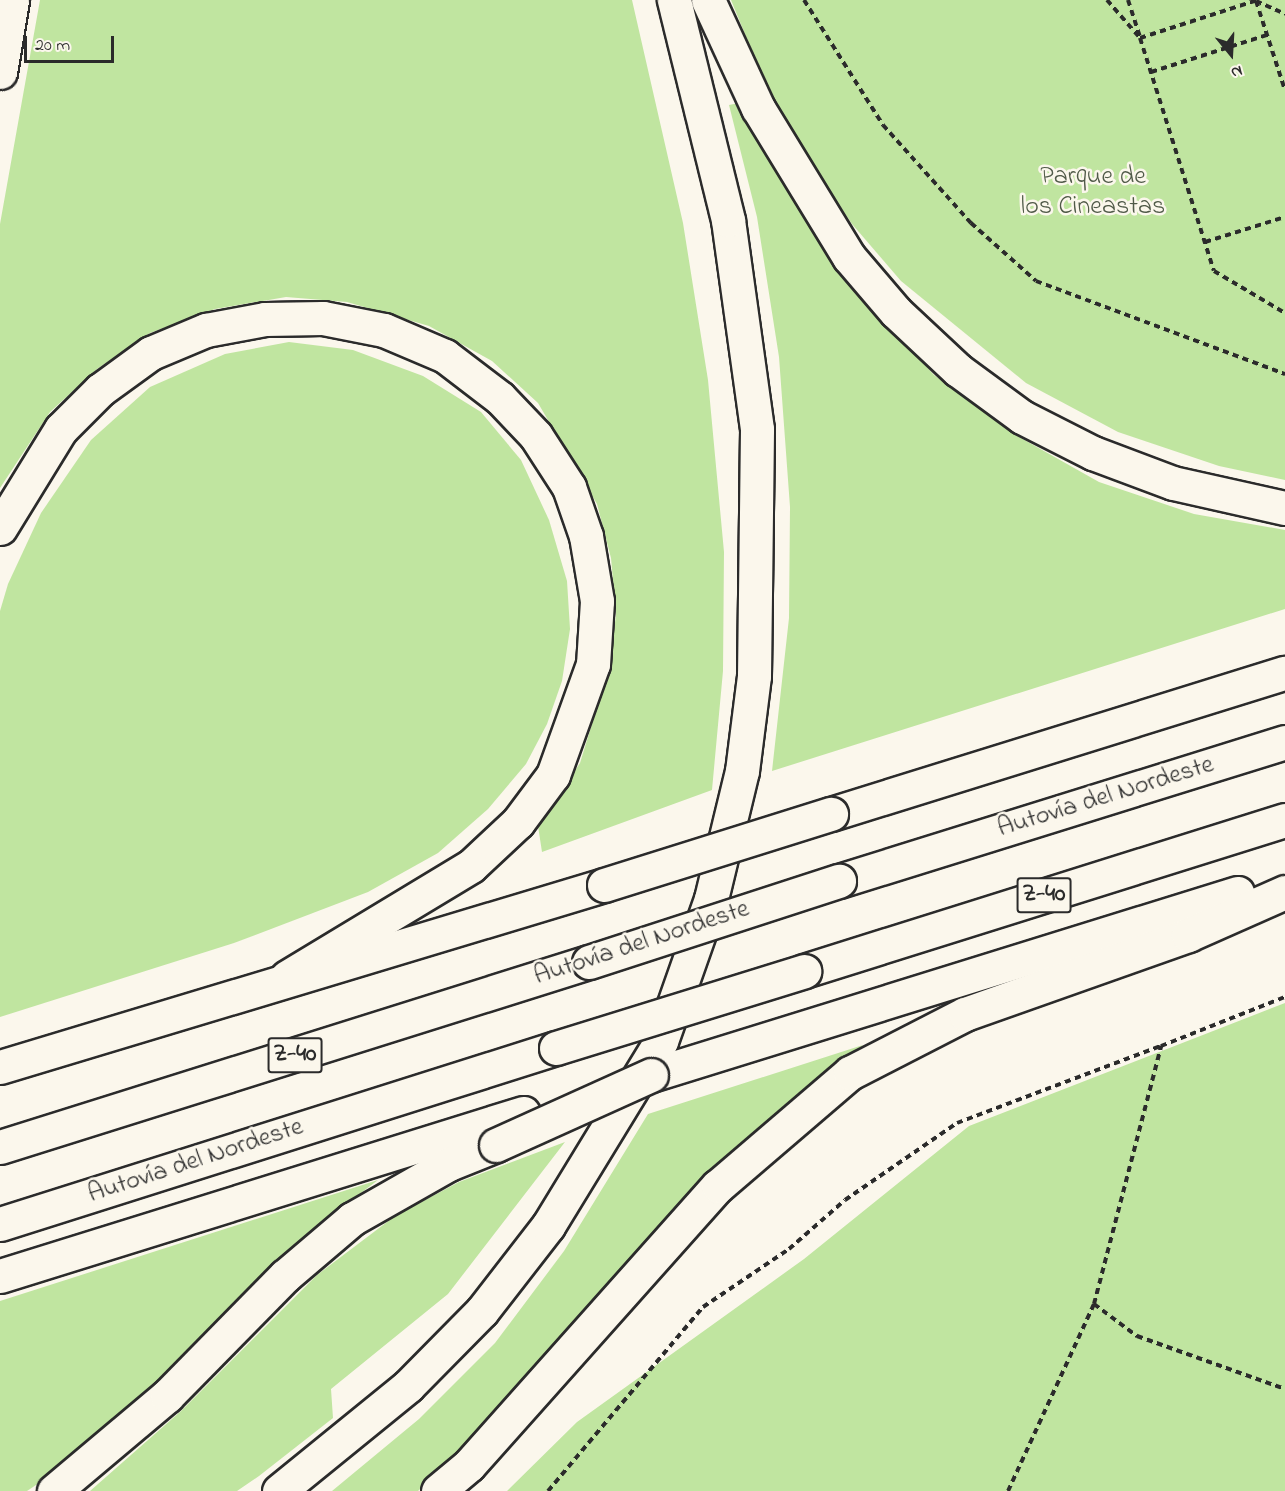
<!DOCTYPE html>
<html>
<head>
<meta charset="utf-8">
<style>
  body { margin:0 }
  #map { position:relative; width:1285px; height:1491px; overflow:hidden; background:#fbf7ec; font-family:"Indie Flower",sans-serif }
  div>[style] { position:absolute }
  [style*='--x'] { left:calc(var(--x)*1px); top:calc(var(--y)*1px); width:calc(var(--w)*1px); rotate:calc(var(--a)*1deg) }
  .green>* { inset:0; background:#c0e5a0 }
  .path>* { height:4px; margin-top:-2px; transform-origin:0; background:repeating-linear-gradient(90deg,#2b2b2b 0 6px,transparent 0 10.5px) }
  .roads { filter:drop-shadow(2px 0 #2b2b2b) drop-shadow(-2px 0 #2b2b2b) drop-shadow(0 2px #2b2b2b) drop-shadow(0 -2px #2b2b2b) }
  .trunk>* { height:33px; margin:-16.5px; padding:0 16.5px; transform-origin:16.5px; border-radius:16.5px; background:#fbf7ec }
  .motorway>* { height:33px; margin:-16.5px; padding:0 16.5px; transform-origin:16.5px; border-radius:16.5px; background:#fbf7ec }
  .bridges { filter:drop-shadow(2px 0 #2b2b2b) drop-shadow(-2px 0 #2b2b2b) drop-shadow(0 2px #2b2b2b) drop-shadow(0 -2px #2b2b2b) }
  .motorway-bridge>* { height:33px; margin:-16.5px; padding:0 16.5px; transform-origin:16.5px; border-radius:16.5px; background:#fbf7ec }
  span { translate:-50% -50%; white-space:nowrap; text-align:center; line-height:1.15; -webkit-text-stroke:5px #fbf7ec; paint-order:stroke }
  .shield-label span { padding:2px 4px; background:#fbf7ec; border:2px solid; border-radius:4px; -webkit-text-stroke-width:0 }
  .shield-label { font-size:24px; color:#2b2b2b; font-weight:700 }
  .park-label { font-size:26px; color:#505a48 }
  .street-label { font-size:26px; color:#2b2b2b }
  .north { position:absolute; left:1201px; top:24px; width:60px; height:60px; -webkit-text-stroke:4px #fbf7ec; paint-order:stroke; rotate:162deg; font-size:16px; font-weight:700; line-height:24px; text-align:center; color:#2b2b2b }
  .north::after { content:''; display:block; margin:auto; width:21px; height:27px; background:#2b2b2b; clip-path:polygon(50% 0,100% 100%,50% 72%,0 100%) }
  .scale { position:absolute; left:24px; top:36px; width:90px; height:27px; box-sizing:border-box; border:3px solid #2b2b2b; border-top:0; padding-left:8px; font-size:18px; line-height:21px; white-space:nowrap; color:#2b2b2b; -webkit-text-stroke:4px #fbf7ec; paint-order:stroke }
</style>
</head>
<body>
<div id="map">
  <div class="green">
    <i style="clip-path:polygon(40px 0,632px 0,683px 223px,708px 380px,724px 552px,723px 671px,712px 790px,542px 852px,538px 826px,580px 763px,610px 665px,616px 614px,611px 558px,597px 504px,538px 403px,492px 361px,429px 326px,347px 302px,286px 297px,215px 309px,150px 333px,97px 369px,50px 412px,0 488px,0 224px)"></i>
    <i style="clip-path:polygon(731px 0,1285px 0,1285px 480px,1219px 466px,1118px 432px,1026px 383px,901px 281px,852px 224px,803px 152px,770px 95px)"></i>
    <i style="clip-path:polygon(739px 103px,853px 285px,934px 375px,1014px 434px,1099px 482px,1194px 514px,1285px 530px,1285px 609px,772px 771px,789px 618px,790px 507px,779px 357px,757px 217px,729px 105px)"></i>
    <i style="clip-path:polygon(289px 342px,353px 350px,423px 376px,481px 412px,521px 460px,549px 520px,567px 581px,570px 629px,562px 681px,547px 724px,526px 764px,488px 809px,438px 853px,368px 892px,234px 943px,0 1017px,0 611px,8px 584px,41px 513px,91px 440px,150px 387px,225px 354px)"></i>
    <i style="clip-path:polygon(1285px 1003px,1285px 1491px,507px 1491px,577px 1422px,804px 1259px,969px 1126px)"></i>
    <i style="clip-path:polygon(863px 1045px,798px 1094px,691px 1192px,511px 1399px,418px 1491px,332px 1491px,419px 1419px,495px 1343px,564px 1251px,648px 1114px)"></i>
    <i style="clip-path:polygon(565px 1142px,448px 1294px,331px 1389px,333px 1418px,259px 1476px,237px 1491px,90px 1491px,181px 1411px,317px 1275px,395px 1216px,459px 1182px)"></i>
    <i style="clip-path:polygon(378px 1180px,312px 1230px,183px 1359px,63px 1467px,27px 1491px,0 1491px,0 1301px)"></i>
  </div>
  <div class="path">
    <i style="--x:804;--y:0;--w:148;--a:57.7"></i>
    <i style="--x:883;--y:125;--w:132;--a:48.1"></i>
    <i style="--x:971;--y:223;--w:87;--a:41.7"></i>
    <i style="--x:1036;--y:281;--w:266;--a:20.5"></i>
    <i style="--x:1107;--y:0;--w:50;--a:49"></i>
    <i style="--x:1140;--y:38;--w:244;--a:72.4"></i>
    <i style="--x:1214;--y:271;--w:82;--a:30.6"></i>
    <i style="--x:1128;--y:0;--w:40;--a:72"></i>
    <i style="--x:1140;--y:38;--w:124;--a:-17.9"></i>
    <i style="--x:1256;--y:1;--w:94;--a:72"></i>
    <i style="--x:1256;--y:1;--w:32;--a:24"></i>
    <i style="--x:1151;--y:72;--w:122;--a:-17.7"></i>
    <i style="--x:1205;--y:242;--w:84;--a:-17.4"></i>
    <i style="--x:1094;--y:1304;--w:54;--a:36.7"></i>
    <i style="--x:1137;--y:1336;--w:157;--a:19.7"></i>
    <i style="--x:548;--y:1491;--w:241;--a:-49.9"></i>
    <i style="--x:703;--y:1307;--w:104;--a:-34"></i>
    <i style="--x:789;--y:1249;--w:74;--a:-41.2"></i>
    <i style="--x:845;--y:1200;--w:136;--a:-34.5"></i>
    <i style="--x:957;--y:1123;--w:218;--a:-20.7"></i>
    <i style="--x:1008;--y:1491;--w:206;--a:-65.3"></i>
    <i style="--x:1094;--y:1304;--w:267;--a:-75.4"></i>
    <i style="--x:1161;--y:1046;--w:133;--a:-21.6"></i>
  </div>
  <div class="roads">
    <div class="trunk">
      <i style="--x:0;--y:72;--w:73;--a:-80.5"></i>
    </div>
    <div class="motorway">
      <i style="--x:708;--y:0;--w:119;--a:65.2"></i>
      <i style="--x:758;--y:108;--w:175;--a:58.6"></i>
      <i style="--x:849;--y:257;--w:72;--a:49.5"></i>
      <i style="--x:896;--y:312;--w:85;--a:43.1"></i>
      <i style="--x:958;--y:370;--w:79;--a:36.3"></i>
      <i style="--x:1022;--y:417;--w:80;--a:26.9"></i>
      <i style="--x:1093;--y:453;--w:85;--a:20.6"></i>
      <i style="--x:1173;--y:483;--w:115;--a:12.6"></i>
      <i style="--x:0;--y:528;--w:116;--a:-58.4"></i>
      <i style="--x:61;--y:429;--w:55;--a:-45"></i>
      <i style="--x:100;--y:390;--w:63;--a:-36"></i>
      <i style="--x:151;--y:353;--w:60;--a:-22.7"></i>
      <i style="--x:206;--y:330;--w:60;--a:-10.6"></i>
      <i style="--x:265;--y:319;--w:58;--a:-1"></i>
      <i style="--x:323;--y:318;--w:62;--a:11.1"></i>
      <i style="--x:384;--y:330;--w:66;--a:23.1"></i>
      <i style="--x:445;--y:356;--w:69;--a:37.4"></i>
      <i style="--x:500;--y:398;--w:52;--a:46.5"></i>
      <i style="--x:536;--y:436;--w:61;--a:57.1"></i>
      <i style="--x:569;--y:487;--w:52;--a:70.9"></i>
      <i style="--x:586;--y:536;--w:66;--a:80.4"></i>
      <i style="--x:597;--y:601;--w:63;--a:93.6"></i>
      <i style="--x:593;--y:664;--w:118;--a:109.8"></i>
      <i style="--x:553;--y:775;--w:59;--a:126.7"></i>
      <i style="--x:518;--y:822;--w:64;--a:136.9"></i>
      <i style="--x:471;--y:866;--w:215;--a:148.9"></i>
      <i style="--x:831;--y:814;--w:475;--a:-17.3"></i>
      <i style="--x:839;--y:881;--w:467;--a:-17.3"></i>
      <i style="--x:804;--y:971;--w:504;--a:-17.43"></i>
      <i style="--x:0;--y:1067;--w:631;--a:-16.77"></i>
      <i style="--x:651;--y:1075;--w:614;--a:-17.25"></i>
      <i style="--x:0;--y:1147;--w:617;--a:-17.44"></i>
      <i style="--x:0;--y:1224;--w:583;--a:-17.57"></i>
      <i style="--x:0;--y:1276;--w:548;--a:-17.31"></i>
      <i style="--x:54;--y:1491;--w:148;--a:-40.1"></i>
      <i style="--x:167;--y:1396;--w:168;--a:-45.5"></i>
      <i style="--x:285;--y:1276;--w:88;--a:-40.4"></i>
      <i style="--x:352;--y:1219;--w:112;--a:-29.6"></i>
      <i style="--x:449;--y:1164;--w:51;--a:-22"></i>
      <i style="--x:279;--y:1491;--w:166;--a:-39.1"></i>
      <i style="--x:408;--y:1386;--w:105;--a:-45.4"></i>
      <i style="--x:482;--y:1311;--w:108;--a:-52.2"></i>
      <i style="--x:548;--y:1226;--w:217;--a:-58.6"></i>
      <i style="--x:661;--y:1041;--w:151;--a:-70.6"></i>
      <i style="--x:711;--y:899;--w:132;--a:-76.4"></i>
      <i style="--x:742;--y:771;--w:96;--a:-82.8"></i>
      <i style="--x:754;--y:676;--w:247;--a:-89.3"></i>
      <i style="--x:757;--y:429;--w:211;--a:-97.9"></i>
      <i style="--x:728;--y:220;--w:227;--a:-103.8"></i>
      <i style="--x:438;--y:1491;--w:40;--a:-40"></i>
      <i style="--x:469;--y:1465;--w:374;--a:-48.3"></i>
      <i style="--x:718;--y:1186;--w:174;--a:-40.6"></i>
      <i style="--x:850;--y:1073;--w:129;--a:-27.2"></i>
      <i style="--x:965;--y:1014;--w:237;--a:-19.5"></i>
      <i style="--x:1188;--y:935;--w:106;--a:-23.9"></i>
    </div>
  </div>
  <div class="bridges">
    <div class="motorway-bridge">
      <i style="--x:604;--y:885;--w:238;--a:-17.4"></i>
      <i style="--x:589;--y:962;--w:263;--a:-18"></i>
      <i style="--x:556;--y:1048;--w:260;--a:-17.2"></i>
      <i style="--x:496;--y:1145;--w:170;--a:-24.3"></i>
    </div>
  </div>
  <div class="shield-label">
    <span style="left:1044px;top:895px">Z-40</span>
    <span style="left:295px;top:1055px">Z-40</span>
  </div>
  <div class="park-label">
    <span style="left:1093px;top:193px">Parque de<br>los Cineastas</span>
  </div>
  <div class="street-label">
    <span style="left:1106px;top:798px;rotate:-17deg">Autovía del Nordeste</span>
    <span style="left:642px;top:944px;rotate:-18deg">Autovía del Nordeste</span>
    <span style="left:196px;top:1162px;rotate:-18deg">Autovía del Nordeste</span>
  </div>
  <div class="north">N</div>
  <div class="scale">20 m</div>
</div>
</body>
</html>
